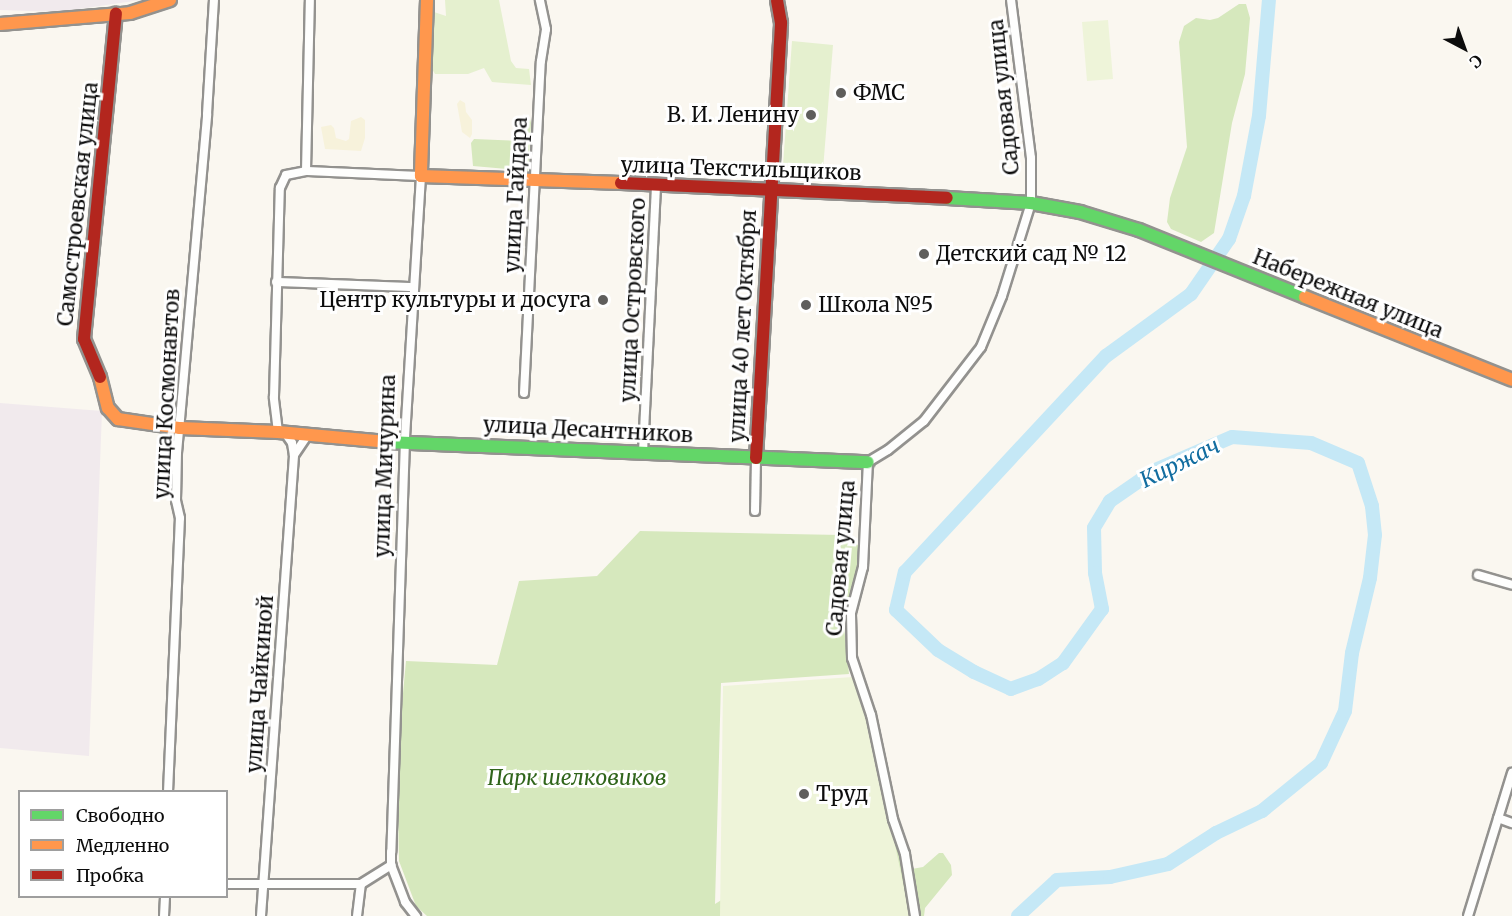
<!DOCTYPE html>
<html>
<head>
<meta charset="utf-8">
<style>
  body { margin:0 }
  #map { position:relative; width:1512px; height:916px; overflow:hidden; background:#faf7f0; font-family:Merriweather,serif }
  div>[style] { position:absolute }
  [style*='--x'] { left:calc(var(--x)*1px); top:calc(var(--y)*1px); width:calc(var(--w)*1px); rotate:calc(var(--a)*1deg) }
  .industrial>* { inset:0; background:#f1eaed }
  .farmland>* { inset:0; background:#f7f2db }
  .green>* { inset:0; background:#e5f0cf }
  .forest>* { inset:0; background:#d6e8bd }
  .pitch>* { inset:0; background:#eef4d9 }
  .river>* { height:14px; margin:-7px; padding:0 7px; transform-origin:7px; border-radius:7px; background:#c5e8f6 }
  .roads { filter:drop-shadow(2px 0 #93928f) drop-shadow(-2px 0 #93928f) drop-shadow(0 2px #93928f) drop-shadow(0 -2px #93928f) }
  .street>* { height:8px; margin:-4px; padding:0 4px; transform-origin:4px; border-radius:4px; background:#fefefd }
  .fast>* { height:12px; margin:-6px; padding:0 6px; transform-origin:6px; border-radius:6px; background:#63d668 }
  .slow>* { height:12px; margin:-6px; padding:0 6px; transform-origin:6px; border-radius:6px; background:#ff974d }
  .jam>* { height:12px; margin:-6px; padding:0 6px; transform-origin:6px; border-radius:6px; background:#b3261e }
  .dots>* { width:16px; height:16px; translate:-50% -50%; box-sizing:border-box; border:3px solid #fff; border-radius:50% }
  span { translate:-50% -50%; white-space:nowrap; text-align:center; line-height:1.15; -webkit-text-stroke:6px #fff; paint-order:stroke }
  .poi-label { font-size:21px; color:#0c0c0c }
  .left { translate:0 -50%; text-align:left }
  .right { translate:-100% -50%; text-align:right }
  .street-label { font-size:21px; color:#0c0c0c }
  .park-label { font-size:21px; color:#30651b; font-style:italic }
  .water-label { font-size:22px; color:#126da0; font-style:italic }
  .legend { position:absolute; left:18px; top:790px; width:210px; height:108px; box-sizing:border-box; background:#fff; border:2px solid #9e9e9e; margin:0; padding:8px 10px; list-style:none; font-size:18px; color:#0c0c0c }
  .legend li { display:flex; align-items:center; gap:12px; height:30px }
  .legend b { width:30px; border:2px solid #9e9e9e }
  .north { position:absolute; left:1434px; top:18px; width:60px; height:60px; -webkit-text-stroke:4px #fff; paint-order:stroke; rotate:139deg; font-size:16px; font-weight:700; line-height:24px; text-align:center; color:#0c0c0c }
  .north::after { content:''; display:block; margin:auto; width:21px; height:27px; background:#0c0c0c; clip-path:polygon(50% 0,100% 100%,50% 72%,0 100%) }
</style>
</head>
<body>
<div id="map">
  <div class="industrial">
    <i style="clip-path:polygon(0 0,141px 0,58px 12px,0 10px)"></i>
    <i style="clip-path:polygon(0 403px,102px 411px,89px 756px,0 748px)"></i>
  </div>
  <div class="farmland">
    <i style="clip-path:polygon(460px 100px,465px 103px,466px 112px,472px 120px,472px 134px,470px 138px,462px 132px,457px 104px)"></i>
    <i style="clip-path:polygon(361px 117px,365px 120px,365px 138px,361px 151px,325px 149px,321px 127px,331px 125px,334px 128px,336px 138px,346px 141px,349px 139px,351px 121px)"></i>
  </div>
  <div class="green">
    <i style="clip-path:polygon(445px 0,499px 0,511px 61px,516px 68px,529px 69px,531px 85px,492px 82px,484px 68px,468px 74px,435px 74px,432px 69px,432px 16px,434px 12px,446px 16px)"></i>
    <i style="clip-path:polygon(792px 41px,833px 45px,822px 182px,782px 179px)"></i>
  </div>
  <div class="forest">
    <i style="clip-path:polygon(1239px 4px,1246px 4px,1250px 18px,1245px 74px,1232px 123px,1214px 233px,1201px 242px,1171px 229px,1167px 222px,1170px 198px,1187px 147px,1179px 42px,1184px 26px,1196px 18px,1210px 20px,1218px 18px)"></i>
    <i style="clip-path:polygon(527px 119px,530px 119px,531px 123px,528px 171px,473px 166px,471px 143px,474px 139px,522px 141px,525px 137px,524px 122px)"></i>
    <i style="clip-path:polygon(640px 531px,841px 535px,863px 548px,858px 584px,843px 617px,849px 674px,721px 683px,715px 904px,886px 797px,906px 870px,923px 867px,939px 853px,943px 853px,951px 865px,952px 875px,925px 908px,924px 916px,427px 916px,416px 906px,399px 861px,397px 758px,406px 661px,497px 665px,519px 581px,597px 576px)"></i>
  </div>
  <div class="pitch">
    <i style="clip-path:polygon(1108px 20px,1113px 79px,1087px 81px,1082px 22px)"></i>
    <i style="clip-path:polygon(853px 677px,869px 721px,910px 916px,720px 916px,723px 686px)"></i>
  </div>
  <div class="river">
    <i style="--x:1018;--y:916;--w:53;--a:-42.7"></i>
    <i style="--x:1057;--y:880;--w:53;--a:-3.2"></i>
    <i style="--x:1110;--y:877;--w:59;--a:-12.6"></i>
    <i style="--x:1168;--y:864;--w:57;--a:-32.9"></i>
    <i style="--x:1216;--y:833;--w:51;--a:-25.6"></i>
    <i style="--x:1262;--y:811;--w:76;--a:-39.1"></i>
    <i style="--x:1321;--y:763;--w:57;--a:-65.2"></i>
    <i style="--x:1345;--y:711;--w:58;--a:-83.1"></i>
    <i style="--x:1352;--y:653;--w:77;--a:-76.5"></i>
    <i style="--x:1370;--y:578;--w:43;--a:-83.4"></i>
    <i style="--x:1375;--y:535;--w:29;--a:-96"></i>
    <i style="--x:1372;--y:506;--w:45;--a:-108"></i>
    <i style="--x:1358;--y:463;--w:51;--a:-156.9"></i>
    <i style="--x:1311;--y:443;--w:79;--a:-175.7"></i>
    <i style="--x:1232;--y:437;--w:84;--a:156.8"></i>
    <i style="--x:1155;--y:470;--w:55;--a:145.4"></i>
    <i style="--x:1110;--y:501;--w:31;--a:121"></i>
    <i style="--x:1094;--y:528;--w:45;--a:88.7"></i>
    <i style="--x:1095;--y:573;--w:37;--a:79"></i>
    <i style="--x:1102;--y:609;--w:67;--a:125.8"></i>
    <i style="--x:1063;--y:663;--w:30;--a:147"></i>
    <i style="--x:1038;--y:679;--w:29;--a:160"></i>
    <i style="--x:1011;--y:689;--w:41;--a:-155.3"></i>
    <i style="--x:974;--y:672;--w:42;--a:-148.6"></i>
    <i style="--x:938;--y:650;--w:58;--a:-136.4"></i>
    <i style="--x:896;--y:610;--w:39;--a:-77"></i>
    <i style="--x:905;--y:572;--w:295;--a:-47.1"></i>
    <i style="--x:1106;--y:356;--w:105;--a:-36.1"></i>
    <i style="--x:1191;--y:294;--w:67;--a:-55.4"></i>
    <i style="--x:1229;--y:239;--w:46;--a:-70.8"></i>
    <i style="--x:1244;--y:196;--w:81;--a:-79.4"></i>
    <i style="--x:1259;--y:116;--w:116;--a:-85.1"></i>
  </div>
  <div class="roads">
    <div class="street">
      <i style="--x:306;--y:171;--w:115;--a:2.5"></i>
      <i style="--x:421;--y:176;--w:264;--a:93.5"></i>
      <i style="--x:405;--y:440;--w:412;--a:91.9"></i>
      <i style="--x:391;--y:852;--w:13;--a:90"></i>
      <i style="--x:391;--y:865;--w:40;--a:69"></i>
      <i style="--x:405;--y:902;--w:18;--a:52"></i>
      <i style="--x:276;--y:282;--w:136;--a:2.1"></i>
      <i style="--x:524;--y:393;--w:332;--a:-87.1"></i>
      <i style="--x:541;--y:61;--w:32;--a:-81"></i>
      <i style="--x:546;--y:29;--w:30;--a:-102"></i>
      <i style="--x:278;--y:432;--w:35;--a:-97"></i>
      <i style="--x:274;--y:397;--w:209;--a:-88.4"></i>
      <i style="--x:280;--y:188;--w:14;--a:-65"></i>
      <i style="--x:286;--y:175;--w:20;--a:-11"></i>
      <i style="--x:306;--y:171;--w:171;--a:-88.7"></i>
      <i style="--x:285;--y:433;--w:12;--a:55"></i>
      <i style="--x:292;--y:443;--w:12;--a:81"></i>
      <i style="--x:643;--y:452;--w:267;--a:-87.2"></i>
      <i style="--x:755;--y:511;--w:53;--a:-88.9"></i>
      <i style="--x:1478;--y:575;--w:35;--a:16"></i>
      <i style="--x:168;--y:792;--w:274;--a:-87.5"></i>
      <i style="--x:180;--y:518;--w:18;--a:-103"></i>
      <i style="--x:176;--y:500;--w:47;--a:-88.8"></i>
      <i style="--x:177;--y:453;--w:340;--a:-84.9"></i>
      <i style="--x:207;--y:114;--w:114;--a:-86.5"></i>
      <i style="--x:1498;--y:818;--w:15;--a:20"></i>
      <i style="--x:226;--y:884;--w:135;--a:0"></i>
      <i style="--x:164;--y:916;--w:20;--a:-87"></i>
      <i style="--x:261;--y:916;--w:462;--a:-85.9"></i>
      <i style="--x:294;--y:455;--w:23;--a:-56"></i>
      <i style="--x:357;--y:916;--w:32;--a:-83"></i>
      <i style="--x:361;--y:884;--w:36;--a:-32"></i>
      <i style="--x:915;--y:916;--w:63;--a:-99.2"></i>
      <i style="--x:905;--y:854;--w:37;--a:-109"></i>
      <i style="--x:893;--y:819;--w:106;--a:-101.9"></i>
      <i style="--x:871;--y:715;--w:60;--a:-108.4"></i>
      <i style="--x:852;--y:658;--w:45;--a:-91.3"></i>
      <i style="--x:851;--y:613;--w:48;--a:-75.4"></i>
      <i style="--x:863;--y:567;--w:105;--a:-87.3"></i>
      <i style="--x:868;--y:462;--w:23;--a:-31"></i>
      <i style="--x:888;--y:450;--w:46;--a:-38.9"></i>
      <i style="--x:924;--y:421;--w:93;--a:-52.4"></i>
      <i style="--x:981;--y:347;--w:55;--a:-67.6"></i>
      <i style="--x:1002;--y:296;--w:97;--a:-72.7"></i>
      <i style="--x:1031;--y:203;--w:45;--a:-90"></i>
      <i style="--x:1031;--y:158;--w:159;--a:-97.2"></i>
      <i style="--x:1468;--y:916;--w:150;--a:-72.9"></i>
    </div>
    <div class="fast">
      <i style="--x:947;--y:198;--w:84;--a:3.4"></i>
      <i style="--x:1031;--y:203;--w:50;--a:10.4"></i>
      <i style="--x:1080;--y:212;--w:62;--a:17"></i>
      <i style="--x:1139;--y:230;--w:179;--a:22"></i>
      <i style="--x:387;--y:442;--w:481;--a:2.4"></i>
    </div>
    <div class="slow">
      <i style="--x:427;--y:0;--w:176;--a:92"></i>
      <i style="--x:421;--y:176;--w:200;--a:2"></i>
      <i style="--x:0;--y:24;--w:130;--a:-4.8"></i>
      <i style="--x:130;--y:13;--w:42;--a:-18"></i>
      <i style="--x:1305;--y:297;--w:223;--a:21.8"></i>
      <i style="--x:100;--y:377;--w:32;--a:76"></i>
      <i style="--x:108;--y:408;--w:15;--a:48"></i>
      <i style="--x:118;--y:419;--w:63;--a:8.3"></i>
      <i style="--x:180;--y:428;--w:98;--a:2.3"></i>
      <i style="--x:278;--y:432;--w:109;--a:5.2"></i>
    </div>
    <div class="jam">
      <i style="--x:621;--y:183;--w:326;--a:2.6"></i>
      <i style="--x:100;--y:377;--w:41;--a:-112.8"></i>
      <i style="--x:84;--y:339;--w:327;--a:-84.4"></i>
      <i style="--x:756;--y:458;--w:436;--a:-86.7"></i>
      <i style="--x:781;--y:23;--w:23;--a:-100"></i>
    </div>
  </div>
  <div class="dots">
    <i style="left:841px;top:93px;background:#5f5e5c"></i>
    <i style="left:811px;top:115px;background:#5f5e5c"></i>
    <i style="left:924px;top:254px;background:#5f5e5c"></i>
    <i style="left:603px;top:300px;background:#5f5e5c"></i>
    <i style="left:806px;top:305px;background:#5f5e5c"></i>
    <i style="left:804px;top:794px;background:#5f5e5c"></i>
  </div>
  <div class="poi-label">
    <span class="left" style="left:853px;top:93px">ФМС</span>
    <span class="right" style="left:799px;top:115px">В. И. Ленину</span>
    <span class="left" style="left:936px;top:254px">Детский сад № 12</span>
    <span class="right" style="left:591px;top:300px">Центр культуры и досуга</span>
    <span class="left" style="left:818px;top:305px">Школа №5</span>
    <span class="left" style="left:816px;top:794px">Труд</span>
  </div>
  <div class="street-label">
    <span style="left:1004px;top:97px;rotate:-96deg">Садовая улица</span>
    <span style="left:741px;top:169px;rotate:2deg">улица Текстильщиков</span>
    <span style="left:516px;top:195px;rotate:-87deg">улица Гайдара</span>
    <span style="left:78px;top:204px;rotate:-84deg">Самостроевская улица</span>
    <span style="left:1348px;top:294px;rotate:22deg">Набережная улица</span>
    <span style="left:633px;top:300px;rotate:-87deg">улица Островского</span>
    <span style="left:743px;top:326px;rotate:-87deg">улица 40 лет Октября</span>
    <span style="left:167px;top:394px;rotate:-87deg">улица Космонавтов</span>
    <span style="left:588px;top:430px;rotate:3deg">улица Десантников</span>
    <span style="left:385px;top:466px;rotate:-88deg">улица Мичурина</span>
    <span style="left:841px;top:558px;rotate:-85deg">Садовая улица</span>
    <span style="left:260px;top:684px;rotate:-86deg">улица Чайкиной</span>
  </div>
  <div class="park-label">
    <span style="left:577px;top:778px">Парк шелковиков</span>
  </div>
  <div class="water-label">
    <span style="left:1180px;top:463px;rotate:-26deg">Киржач</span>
  </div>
  <ul class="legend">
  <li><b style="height:8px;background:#63d668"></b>Свободно</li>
  <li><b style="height:8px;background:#ff974d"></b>Медленно</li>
  <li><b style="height:8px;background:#b3261e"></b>Пробка</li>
  </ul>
  <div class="north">С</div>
</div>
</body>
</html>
